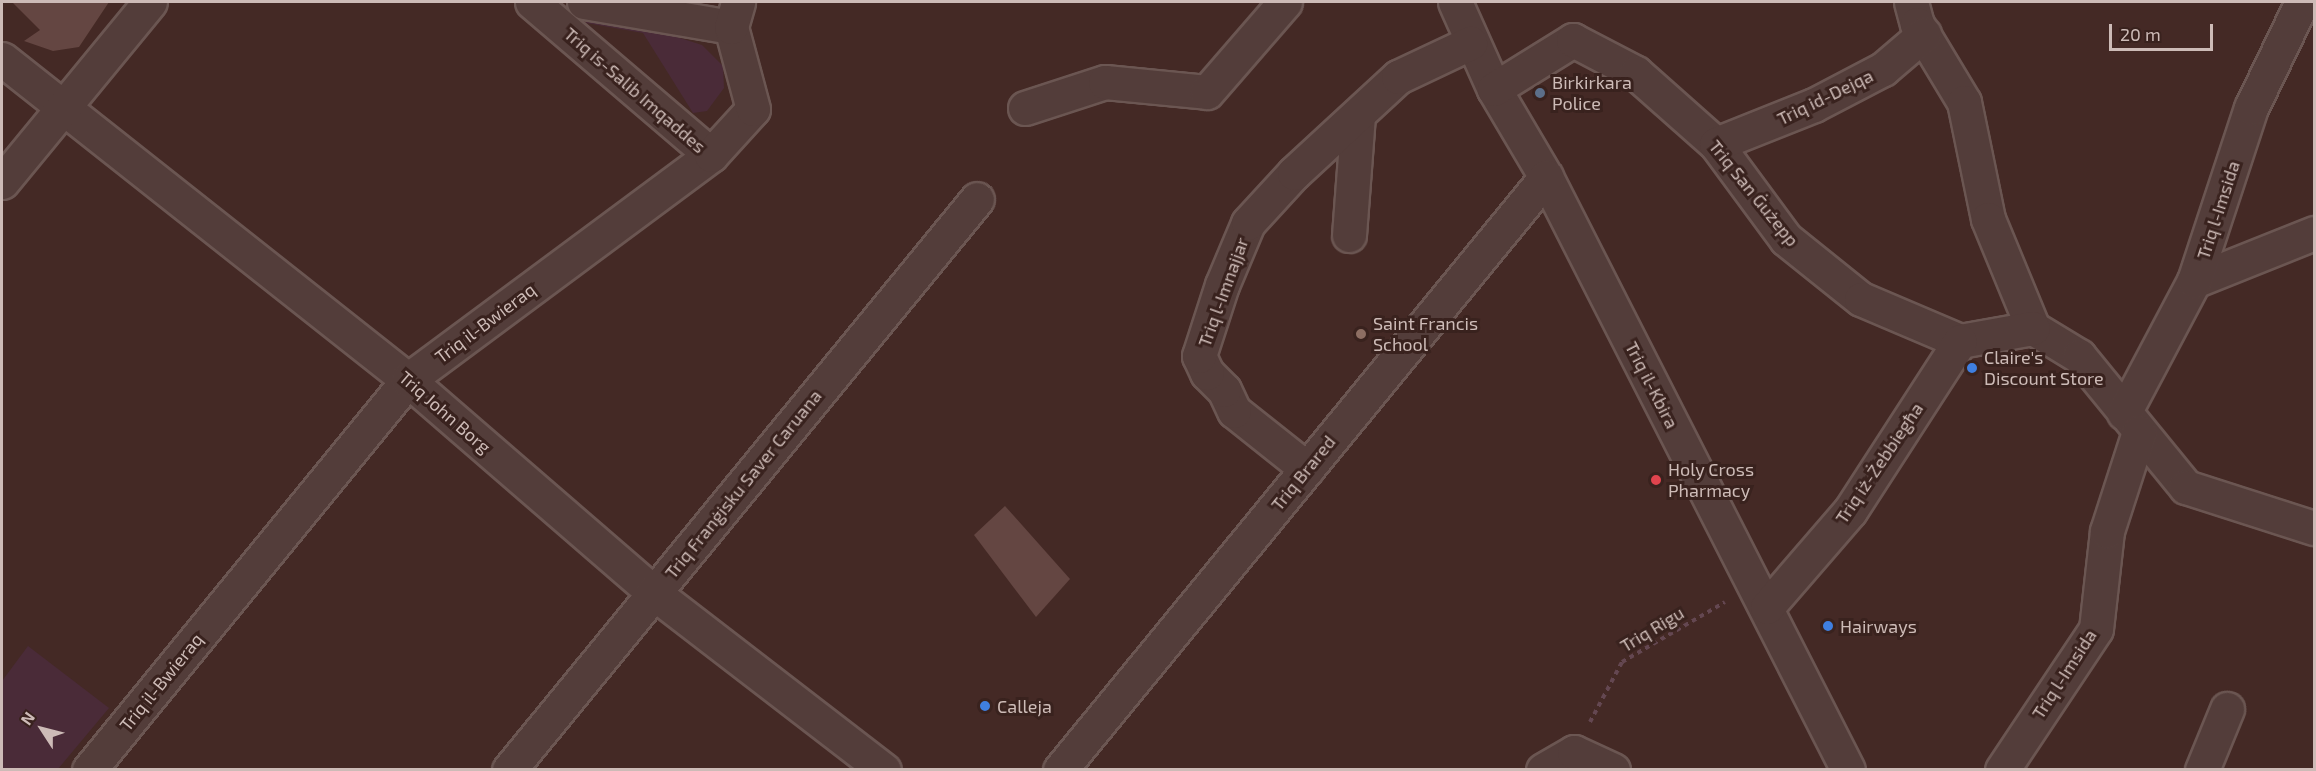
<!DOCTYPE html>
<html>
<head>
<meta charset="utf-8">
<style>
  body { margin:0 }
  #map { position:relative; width:2316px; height:771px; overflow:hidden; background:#442925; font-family:"Exo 2",sans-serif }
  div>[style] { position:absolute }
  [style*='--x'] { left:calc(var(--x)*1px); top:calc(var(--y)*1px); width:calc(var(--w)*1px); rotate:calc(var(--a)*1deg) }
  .green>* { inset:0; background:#4a2b38 }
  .building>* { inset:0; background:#644642 }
  .path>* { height:4px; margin-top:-2px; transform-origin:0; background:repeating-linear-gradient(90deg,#644751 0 4.5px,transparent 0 9px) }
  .roads { filter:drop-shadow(2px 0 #6b5652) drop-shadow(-2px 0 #6b5652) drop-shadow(0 2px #6b5652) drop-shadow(0 -2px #6b5652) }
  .minor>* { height:33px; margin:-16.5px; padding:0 16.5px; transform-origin:16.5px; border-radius:16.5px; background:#533d3a }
  .dots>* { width:16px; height:16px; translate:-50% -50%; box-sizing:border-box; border:3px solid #39221e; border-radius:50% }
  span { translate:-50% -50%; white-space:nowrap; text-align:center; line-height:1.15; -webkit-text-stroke:6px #39221e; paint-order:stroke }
  .poi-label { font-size:18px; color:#cdbbb7 }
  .left { translate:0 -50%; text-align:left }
  .street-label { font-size:18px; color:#cdbbb7 }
  .frame { position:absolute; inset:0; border:3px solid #cdbbb7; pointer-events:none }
  .north { position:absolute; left:12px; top:699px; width:60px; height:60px; -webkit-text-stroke:4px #39221e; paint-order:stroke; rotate:306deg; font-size:16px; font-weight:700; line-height:24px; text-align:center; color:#cdbbb7 }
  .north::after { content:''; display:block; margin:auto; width:21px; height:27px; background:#cdbbb7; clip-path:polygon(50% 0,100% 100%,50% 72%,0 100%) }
  .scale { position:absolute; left:2109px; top:24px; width:104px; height:27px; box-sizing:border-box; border:3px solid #cdbbb7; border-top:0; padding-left:8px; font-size:18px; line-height:21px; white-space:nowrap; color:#cdbbb7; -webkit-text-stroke:4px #39221e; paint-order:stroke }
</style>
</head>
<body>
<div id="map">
  <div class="green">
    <i style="clip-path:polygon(592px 10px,702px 45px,723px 66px,724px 88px,707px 111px,693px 113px,643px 33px,586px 23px)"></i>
    <i style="clip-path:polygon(28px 646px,109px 708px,58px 769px,2px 769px,2px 681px)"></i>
  </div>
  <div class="building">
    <i style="clip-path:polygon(12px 2px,109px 2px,79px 47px,53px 51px,24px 41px,40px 30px)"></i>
    <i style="clip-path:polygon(1005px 506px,1070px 579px,1036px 617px,974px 535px)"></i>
  </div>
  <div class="path">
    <i style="--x:1590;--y:722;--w:68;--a:-61.9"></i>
    <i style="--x:1622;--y:662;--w:119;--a:-30.2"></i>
  </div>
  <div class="roads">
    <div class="minor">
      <i style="--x:532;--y:2;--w:235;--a:40.5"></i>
      <i style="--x:584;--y:2;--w:149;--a:9.7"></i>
      <i style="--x:1455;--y:2;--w:95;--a:65.9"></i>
      <i style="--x:1494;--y:89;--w:102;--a:59.4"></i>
      <i style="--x:1546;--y:177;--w:665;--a:63.01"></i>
      <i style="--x:1911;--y:2;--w:23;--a:75"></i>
      <i style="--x:1917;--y:24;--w:91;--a:58.9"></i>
      <i style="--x:1964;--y:102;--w:119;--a:78.4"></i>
      <i style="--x:1988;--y:219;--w:118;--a:67.6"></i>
      <i style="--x:2033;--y:328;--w:54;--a:31.3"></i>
      <i style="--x:2079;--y:356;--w:169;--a:50.8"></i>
      <i style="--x:2186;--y:487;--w:134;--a:17.8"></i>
      <i style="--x:2;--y:59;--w:518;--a:38.33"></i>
      <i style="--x:408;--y:380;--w:325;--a:40.9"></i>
      <i style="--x:654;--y:593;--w:290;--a:37.6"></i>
      <i style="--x:1494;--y:89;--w:93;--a:-31.8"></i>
      <i style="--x:1573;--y:40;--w:71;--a:27.6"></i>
      <i style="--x:1636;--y:73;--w:107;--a:41.6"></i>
      <i style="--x:1716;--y:144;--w:118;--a:53.6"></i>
      <i style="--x:1786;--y:239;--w:96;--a:38.7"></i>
      <i style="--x:1861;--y:299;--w:108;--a:23"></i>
      <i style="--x:1960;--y:341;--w:74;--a:-10.1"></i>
      <i style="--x:1025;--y:108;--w:84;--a:-18"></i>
      <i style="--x:1105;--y:82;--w:102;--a:5.6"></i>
      <i style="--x:1207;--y:92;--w:119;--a:-49.1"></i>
      <i style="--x:1716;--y:144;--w:105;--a:-21.7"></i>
      <i style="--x:1814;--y:105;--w:78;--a:-27.6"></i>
      <i style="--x:1883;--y:69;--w:54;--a:-40.5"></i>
      <i style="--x:2;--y:182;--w:233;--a:-50.6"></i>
      <i style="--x:1349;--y:235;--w:120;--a:-85.7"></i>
      <i style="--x:2194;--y:281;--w:129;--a:-21.8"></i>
      <i style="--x:2124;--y:413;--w:149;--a:-62.1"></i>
      <i style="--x:2194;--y:281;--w:182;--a:-71.8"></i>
      <i style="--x:2251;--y:108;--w:118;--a:-64.3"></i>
      <i style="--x:1307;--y:469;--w:93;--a:-141.5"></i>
      <i style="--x:1234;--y:411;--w:23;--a:-115"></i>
      <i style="--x:1224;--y:390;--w:24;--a:-135"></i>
      <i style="--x:1207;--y:373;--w:19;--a:-115"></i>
      <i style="--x:1199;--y:356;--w:75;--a:-72.1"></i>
      <i style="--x:1222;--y:285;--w:67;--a:-67.2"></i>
      <i style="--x:1248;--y:223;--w:68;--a:-47.4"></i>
      <i style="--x:1294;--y:173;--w:142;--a:-42.7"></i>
      <i style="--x:1398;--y:77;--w:80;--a:-25.3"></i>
      <i style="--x:1767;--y:607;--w:127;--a:-49.2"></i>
      <i style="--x:1850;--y:511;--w:202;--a:-57.1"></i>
      <i style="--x:89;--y:770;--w:504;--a:-50.72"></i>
      <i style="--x:408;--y:380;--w:377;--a:-36.6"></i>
      <i style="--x:711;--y:155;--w:62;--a:-47.6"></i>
      <i style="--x:753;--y:109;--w:85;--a:-105"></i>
      <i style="--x:731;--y:27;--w:26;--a:-74"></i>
      <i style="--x:509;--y:770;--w:738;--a:-50.66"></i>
      <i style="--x:1060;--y:770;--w:767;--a:-50.66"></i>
      <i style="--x:1543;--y:770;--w:36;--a:-30"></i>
      <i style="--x:1574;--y:752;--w:43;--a:24.8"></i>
      <i style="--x:2002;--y:770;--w:169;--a:-56.3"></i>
      <i style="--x:2096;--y:629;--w:99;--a:-83.6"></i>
      <i style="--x:2107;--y:531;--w:104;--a:-72.1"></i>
      <i style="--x:2202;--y:770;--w:66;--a:-67.7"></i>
    </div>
  </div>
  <div class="dots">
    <i style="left:1540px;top:93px;background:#5c6f8a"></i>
    <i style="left:1361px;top:334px;background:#8d6e63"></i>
    <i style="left:1972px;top:368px;background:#3f7fe0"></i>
    <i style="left:1656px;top:480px;background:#e0444e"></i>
    <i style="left:1828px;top:626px;background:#3f7fe0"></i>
    <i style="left:985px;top:706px;background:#3f7fe0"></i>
  </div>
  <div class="poi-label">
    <span class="left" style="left:1552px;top:93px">Birkirkara<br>Police</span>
    <span class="left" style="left:1373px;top:334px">Saint Francis<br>School</span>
    <span class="left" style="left:1984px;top:368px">Claire's<br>Discount Store</span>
    <span class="left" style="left:1668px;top:480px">Holy Cross<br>Pharmacy</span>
    <span class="left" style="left:1840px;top:626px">Hairways</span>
    <span class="left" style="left:997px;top:706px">Calleja</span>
  </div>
  <div class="street-label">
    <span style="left:635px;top:90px;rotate:41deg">Triq is-Salib Imqaddes</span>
    <span style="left:1825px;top:97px;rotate:-26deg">Triq id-Dejqa</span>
    <span style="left:1754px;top:193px;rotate:51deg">Triq San Ġużepp</span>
    <span style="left:2218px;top:210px;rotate:-72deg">Triq l-Imsida</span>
    <span style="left:1223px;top:292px;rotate:-70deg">Triq l-Imnajjar</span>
    <span style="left:485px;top:323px;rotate:-37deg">Triq il-Bwieraq</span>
    <span style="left:1652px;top:385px;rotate:63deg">Triq il-Kbira</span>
    <span style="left:445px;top:412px;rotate:41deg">Triq John Borg</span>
    <span style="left:1879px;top:463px;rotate:-56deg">Triq iż-Żebbiegħa</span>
    <span style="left:1303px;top:473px;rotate:-51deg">Triq Brared</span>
    <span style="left:743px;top:484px;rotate:-51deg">Triq Franġisku Saver Caruana</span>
    <span style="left:1652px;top:629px;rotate:-31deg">Triq Rigu</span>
    <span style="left:2064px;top:674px;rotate:-57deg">Triq l-Imsida</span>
    <span style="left:161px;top:682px;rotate:-51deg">Triq il-Bwieraq</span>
  </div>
  <div class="frame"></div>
  <div class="north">N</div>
  <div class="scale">20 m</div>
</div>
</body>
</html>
